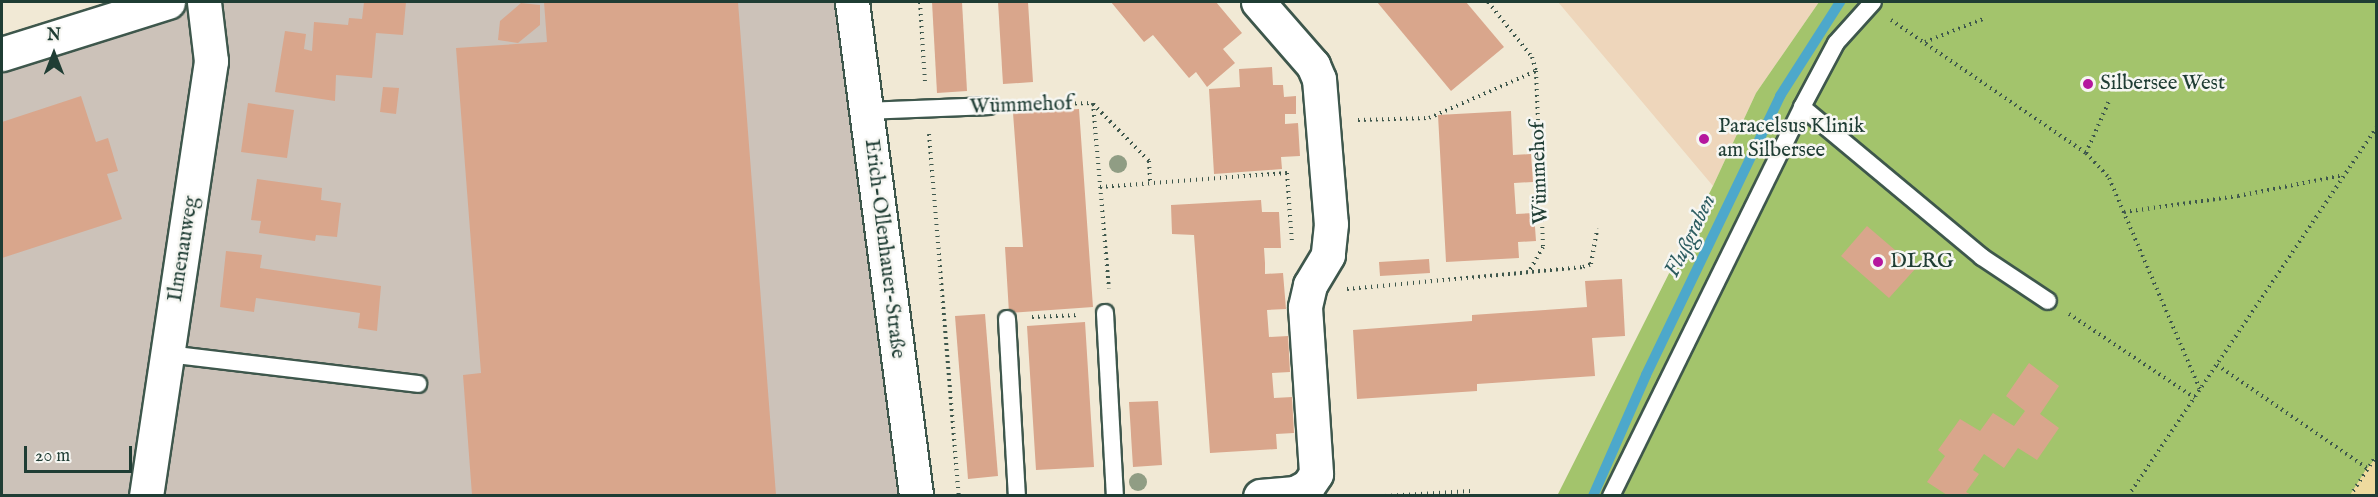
<!DOCTYPE html>
<html>
<head>
<meta charset="utf-8">
<style>
  body { margin:0 }
  #map { position:relative; width:2378px; height:497px; overflow:hidden; background:#f1e9d5; font-family:"IM FELL English",serif }
  div>[style] { position:absolute }
  [style*='--x'] { left:calc(var(--x)*1px); top:calc(var(--y)*1px); width:calc(var(--w)*1px); rotate:calc(var(--a)*1deg) }
  .built>* { inset:0; background:#eed6bb }
  .industrial>* { inset:0; background:#ccc2b9 }
  .green>* { inset:0; background:#a3c46c }
  .sand>* { inset:0; background:#eeda9e }
  .stream>* { height:10px; margin:-5px; padding:0 5px; transform-origin:5px; border-radius:5px; background:#4da8cb }
  .building>* { inset:0; background:#d9a68c }
  .path>* { height:4px; margin-top:-2px; transform-origin:0; background:repeating-linear-gradient(90deg,#3e574c 0 1.5px,transparent 0 6px) }
  .roads { filter:drop-shadow(2px 0 #3e574c) drop-shadow(-2px 0 #3e574c) drop-shadow(0 2px #3e574c) drop-shadow(0 -2px #3e574c) }
  .service>* { height:16px; margin:-8px; padding:0 8px; transform-origin:8px; border-radius:8px; background:#fff }
  .minor>* { height:33px; margin:-16.5px; padding:0 16.5px; transform-origin:16.5px; border-radius:16.5px; background:#fff }
  .trees>* { width:18px; height:18px; margin:-9px; border-radius:50%; background:#909d84 }
  .dots>* { width:16px; height:16px; translate:-50% -50%; box-sizing:border-box; border:3px solid #f6f6f2; border-radius:50% }
  span { translate:-50% -50%; white-space:nowrap; text-align:center; line-height:1.15; -webkit-text-stroke:5px #f6f6f2; paint-order:stroke }
  .poi-label { font-size:21px; color:#1f3d34 }
  .left { translate:0 -50%; text-align:left }
  .street-label { font-size:21px; color:#1f3d34 }
  .water-label { font-size:22px; color:#2d5d61; font-style:italic }
  .frame { position:absolute; inset:0; border:3px solid #1f3d34; pointer-events:none }
  .north { position:absolute; left:24px; top:24px; width:60px; height:60px; -webkit-text-stroke:4px #f6f6f2; paint-order:stroke; rotate:0deg; font-size:16px; font-weight:700; line-height:24px; text-align:center; color:#1f3d34 }
  .north::after { content:''; display:block; margin:auto; width:21px; height:27px; background:#1f3d34; clip-path:polygon(50% 0,100% 100%,50% 72%,0 100%) }
  .scale { position:absolute; left:24px; top:446px; width:108px; height:27px; box-sizing:border-box; border:3px solid #1f3d34; border-top:0; padding-left:8px; font-size:18px; line-height:21px; white-space:nowrap; color:#1f3d34; -webkit-text-stroke:4px #f6f6f2; paint-order:stroke }
</style>
</head>
<body>
<div id="map">
  <div class="built">
    <i style="clip-path:polygon(1558px 2px,1819px 2px,1756px 93px,1713px 186px)"></i>
  </div>
  <div class="industrial">
    <i style="clip-path:polygon(168px 2px,852px 2px,916px 495px,2px 495px,2px 54px)"></i>
  </div>
  <div class="green">
    <i style="clip-path:polygon(1819px 2px,2376px 2px,2376px 495px,1557px 496px,1713px 186px,1756px 93px)"></i>
  </div>
  <div class="sand">
    <i style="clip-path:polygon(2376px 458px,2376px 495px,2350px 495px,2365px 471px)"></i>
  </div>
  <div class="stream">
    <i style="--x:1593;--y:496;--w:132;--a:-66.3"></i>
    <i style="--x:1646;--y:375;--w:310;--a:-64.3"></i>
    <i style="--x:1780;--y:96;--w:112;--a:-57.4"></i>
  </div>
  <div class="building">
    <i style="clip-path:polygon(364px 2px,406px 2px,403px 35px,376px 33px,372px 78px,336px 75px,335px 101px,275px 92px,285px 31px,306px 34px,304px 49px,312px 51px,314px 22px,348px 25px,349px 18px,362px 19px)"></i>
    <i style="clip-path:polygon(544px 2px,738px 2px,776px 495px,472px 495px,463px 375px,481px 373px,456px 48px,547px 42px)"></i>
    <i style="clip-path:polygon(932px 2px,962px 2px,967px 91px,937px 93px)"></i>
    <i style="clip-path:polygon(998px 2px,1028px 2px,1033px 82px,1003px 84px)"></i>
    <i style="clip-path:polygon(1111px 2px,1216px 2px,1242px 33px,1223px 49px,1235px 63px,1207px 87px,1196px 72px,1189px 78px,1153px 35px,1144px 42px)"></i>
    <i style="clip-path:polygon(1377px 2px,1466px 2px,1504px 47px,1451px 91px)"></i>
    <i style="clip-path:polygon(521px 3px,540px 5px,540px 25px,518px 43px,498px 40px,500px 21px)"></i>
    <i style="clip-path:polygon(1272px 67px,1273px 85px,1283px 85px,1284px 97px,1296px 96px,1296px 114px,1285px 114px,1285px 124px,1298px 123px,1300px 156px,1281px 157px,1282px 169px,1214px 174px,1209px 89px,1240px 87px,1239px 69px)"></i>
    <i style="clip-path:polygon(383px 87px,399px 88px,396px 114px,380px 112px)"></i>
    <i style="clip-path:polygon(81px 96px,96px 142px,108px 138px,118px 171px,107px 174px,122px 219px,2px 258px,2px 122px)"></i>
    <i style="clip-path:polygon(248px 103px,294px 110px,287px 158px,241px 152px)"></i>
    <i style="clip-path:polygon(1079px 109px,1093px 307px,1009px 313px,1005px 247px,1023px 247px,1013px 113px)"></i>
    <i style="clip-path:polygon(1511px 111px,1513px 155px,1531px 154px,1533px 182px,1514px 183px,1516px 214px,1534px 213px,1536px 241px,1518px 242px,1519px 258px,1446px 262px,1438px 115px)"></i>
    <i style="clip-path:polygon(257px 179px,322px 188px,321px 200px,341px 203px,337px 237px,316px 235px,315px 241px,259px 233px,261px 221px,251px 220px)"></i>
    <i style="clip-path:polygon(1261px 200px,1262px 212px,1279px 212px,1281px 248px,1264px 248px,1265px 263px,1265px 274px,1283px 273px,1286px 309px,1267px 310px,1269px 337px,1288px 336px,1290px 372px,1272px 373px,1274px 398px,1292px 397px,1294px 433px,1276px 434px,1277px 449px,1210px 453px,1194px 235px,1172px 234px,1171px 205px)"></i>
    <i style="clip-path:polygon(1867px 226px,1916px 268px,1889px 298px,1841px 256px)"></i>
    <i style="clip-path:polygon(226px 251px,262px 255px,260px 268px,381px 286px,377px 331px,358px 328px,360px 313px,256px 298px,254px 312px,220px 307px)"></i>
    <i style="clip-path:polygon(1429px 259px,1430px 273px,1380px 276px,1379px 262px)"></i>
    <i style="clip-path:polygon(1622px 279px,1625px 336px,1592px 338px,1595px 376px,1477px 384px,1477px 391px,1357px 399px,1353px 330px,1472px 321px,1472px 315px,1587px 307px,1585px 281px)"></i>
    <i style="clip-path:polygon(985px 314px,998px 476px,968px 479px,955px 316px)"></i>
    <i style="clip-path:polygon(1085px 322px,1094px 467px,1036px 470px,1027px 326px)"></i>
    <i style="clip-path:polygon(2029px 363px,2059px 386px,2040px 414px,2059px 428px,2037px 460px,2018px 448px,2004px 468px,1984px 454px,1973px 470px,1979px 474px,1966px 492px,1971px 495px,1947px 495px,1927px 482px,1945px 456px,1938px 450px,1960px 419px,1980px 431px,1993px 413px,2014px 426px,2025px 411px,2006px 396px)"></i>
    <i style="clip-path:polygon(1158px 401px,1162px 465px,1133px 467px,1129px 402px)"></i>
  </div>
  <div class="path">
    <i style="--x:920;--y:2;--w:80;--a:86.4"></i>
    <i style="--x:1488;--y:2;--w:70;--a:51.3"></i>
    <i style="--x:1532;--y:57;--w:15;--a:74"></i>
    <i style="--x:1536;--y:71;--w:176;--a:87.7"></i>
    <i style="--x:1543;--y:247;--w:28;--a:120"></i>
    <i style="--x:1891;--y:20;--w:236;--a:34.3"></i>
    <i style="--x:2086;--y:153;--w:34;--a:47"></i>
    <i style="--x:2109;--y:178;--w:230;--a:66.7"></i>
    <i style="--x:1925;--y:42;--w:62;--a:-21.6"></i>
    <i style="--x:1093;--y:103;--w:186;--a:85.1"></i>
    <i style="--x:1093;--y:104;--w:80;--a:45.5"></i>
    <i style="--x:1149;--y:161;--w:21;--a:87"></i>
    <i style="--x:1015;--y:105;--w:78;--a:-1.5"></i>
    <i style="--x:1358;--y:120;--w:71;--a:-1.6"></i>
    <i style="--x:1429;--y:118;--w:117;--a:-23.7"></i>
    <i style="--x:929;--y:134;--w:363;--a:85.3"></i>
    <i style="--x:2086;--y:153;--w:57;--a:-66.1"></i>
    <i style="--x:1287;--y:173;--w:70;--a:85.9"></i>
    <i style="--x:1100;--y:187;--w:188;--a:-4.3"></i>
    <i style="--x:2124;--y:212;--w:115;--a:-8"></i>
    <i style="--x:2238;--y:196;--w:108;--a:-11.2"></i>
    <i style="--x:1347;--y:289;--w:237;--a:-5.3"></i>
    <i style="--x:1583;--y:267;--w:9;--a:-21"></i>
    <i style="--x:1591;--y:264;--w:36;--a:-80"></i>
    <i style="--x:2069;--y:314;--w:151;--a:33.7"></i>
    <i style="--x:1032;--y:317;--w:47;--a:-2.4"></i>
    <i style="--x:2217;--y:365;--w:182;--a:34.5"></i>
    <i style="--x:1385;--y:496;--w:86;--a:-3.3"></i>
    <i style="--x:2128;--y:496;--w:444;--a:-56"></i>
    <i style="--x:2350;--y:496;--w:48;--a:-57"></i>
  </div>
  <div class="roads">
    <div class="service">
      <i style="--x:1802;--y:107;--w:234;--a:39.8"></i>
      <i style="--x:1982;--y:257;--w:79;--a:33.7"></i>
      <i style="--x:866;--y:111;--w:123;--a:-2.3"></i>
      <i style="--x:1105;--y:313;--w:183;--a:86.9"></i>
      <i style="--x:1007;--y:319;--w:177;--a:86.8"></i>
      <i style="--x:167;--y:354;--w:253;--a:6.8"></i>
      <i style="--x:1611;--y:496;--w:433;--a:-63.8"></i>
      <i style="--x:1802;--y:107;--w:72;--a:-62"></i>
      <i style="--x:1836;--y:43;--w:55;--a:-47.9"></i>
    </div>
    <div class="minor">
      <i style="--x:852;--y:2;--w:498;--a:82.6"></i>
      <i style="--x:1258;--y:2;--w:84;--a:48.9"></i>
      <i style="--x:1313;--y:65;--w:15;--a:67"></i>
      <i style="--x:1319;--y:79;--w:145;--a:85.3"></i>
      <i style="--x:1331;--y:224;--w:31;--a:96"></i>
      <i style="--x:1328;--y:255;--w:35;--a:121"></i>
      <i style="--x:1310;--y:285;--w:23;--a:103"></i>
      <i style="--x:1305;--y:307;--w:167;--a:86.2"></i>
      <i style="--x:1316;--y:474;--w:14;--a:124"></i>
      <i style="--x:1308;--y:486;--w:15;--a:152"></i>
      <i style="--x:1295;--y:493;--w:35;--a:175"></i>
      <i style="--x:2;--y:54;--w:174;--a:-17.4"></i>
      <i style="--x:146;--y:496;--w:440;--a:-81.5"></i>
      <i style="--x:211;--y:61;--w:59;--a:-96.8"></i>
    </div>
  </div>
  <div class="trees">
    <i style="left:1118px;top:164px"></i>
    <i style="left:1138px;top:482px"></i>
  </div>
  <div class="dots">
    <i style="left:2088px;top:84px;background:#b5179e"></i>
    <i style="left:1704px;top:139px;background:#b5179e"></i>
    <i style="left:1878px;top:262px;background:#b5179e"></i>
  </div>
  <div class="poi-label">
    <span class="left" style="left:2100px;top:84px">Silbersee West</span>
    <span class="left" style="left:1718px;top:139px">Paracelsus Klinik<br>am Silbersee</span>
    <span class="left" style="left:1890px;top:262px">DLRG</span>
  </div>
  <div class="street-label">
    <span style="left:1021px;top:106px;rotate:-2deg">Wümmehof</span>
    <span style="left:1540px;top:173px;rotate:-92deg">Wümmehof</span>
    <span style="left:184px;top:249px;rotate:-81deg">Ilmenauweg</span>
    <span style="left:884px;top:249px;rotate:83deg">Erich-Ollenhauer-Straße</span>
  </div>
  <div class="water-label">
    <span style="left:1691px;top:236px;rotate:-64deg">Flußgraben</span>
  </div>
  <div class="frame"></div>
  <div class="north">N</div>
  <div class="scale">20 m</div>
</div>
</body>
</html>
